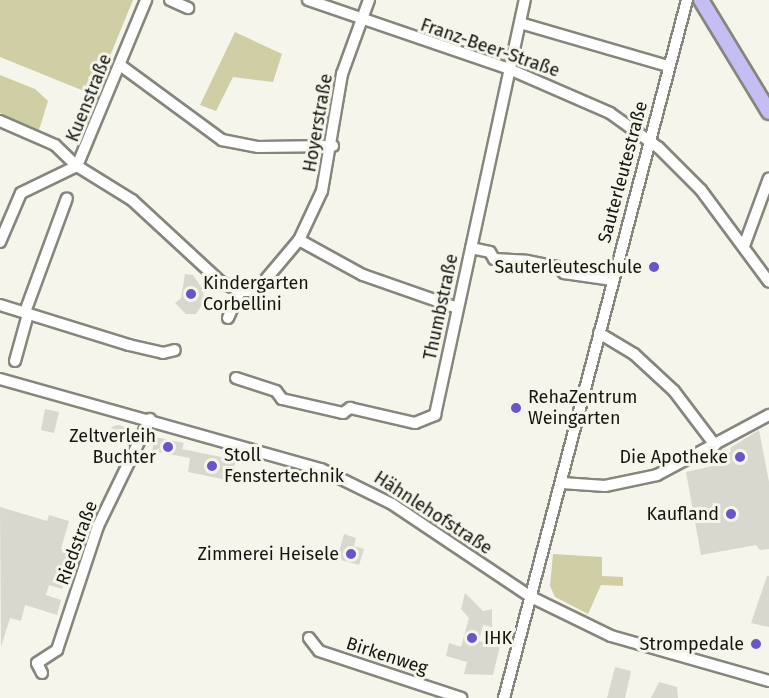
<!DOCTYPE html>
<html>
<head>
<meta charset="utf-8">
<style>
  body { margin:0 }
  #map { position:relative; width:769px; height:698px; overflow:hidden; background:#f5f5ec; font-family:"Fira Sans",sans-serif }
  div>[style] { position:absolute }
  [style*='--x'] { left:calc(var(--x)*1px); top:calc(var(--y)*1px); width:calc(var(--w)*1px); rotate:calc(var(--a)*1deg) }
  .green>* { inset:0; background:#cfcea5 }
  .building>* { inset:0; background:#d8d8cf }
  .round { border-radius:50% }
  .roads { filter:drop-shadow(2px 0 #86867e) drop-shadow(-2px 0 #86867e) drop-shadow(0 2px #86867e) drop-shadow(0 -2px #86867e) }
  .minor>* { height:10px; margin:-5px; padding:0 5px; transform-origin:5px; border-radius:5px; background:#fff }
  .major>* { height:14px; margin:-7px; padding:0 7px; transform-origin:7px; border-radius:7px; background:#c4bef2 }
  .dots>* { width:16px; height:16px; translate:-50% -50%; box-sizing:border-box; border:3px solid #f5f5ec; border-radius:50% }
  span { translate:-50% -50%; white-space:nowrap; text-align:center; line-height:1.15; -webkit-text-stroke:6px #f5f5ec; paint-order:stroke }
  .street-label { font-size:18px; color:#151512 }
  .poi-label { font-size:18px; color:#151512 }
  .right { translate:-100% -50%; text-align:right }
  .left { translate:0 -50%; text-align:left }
</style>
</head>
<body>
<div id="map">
  <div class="green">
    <i style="clip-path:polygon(0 0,133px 0,94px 95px,0 57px)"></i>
    <i style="clip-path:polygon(235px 32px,282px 54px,273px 82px,233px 77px,216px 111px,200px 105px)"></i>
    <i style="clip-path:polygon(0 75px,35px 89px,48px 101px,39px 130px,0 113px)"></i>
    <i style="clip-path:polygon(553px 554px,602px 557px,602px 576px,623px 577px,623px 586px,601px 585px,588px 614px,555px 597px,550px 586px)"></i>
  </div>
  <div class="building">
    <i style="clip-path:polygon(80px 102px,88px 105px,79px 127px,73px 125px)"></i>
    <i style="clip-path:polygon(185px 274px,193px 275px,203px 290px,204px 302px,196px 314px,186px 314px,175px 303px,181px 298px)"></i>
    <i style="clip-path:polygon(45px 409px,59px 412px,54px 433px,41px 430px)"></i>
    <i class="round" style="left:109px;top:425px;width:18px;height:18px"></i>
    <i style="clip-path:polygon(759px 430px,769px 482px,769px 549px,760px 550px,756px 545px,701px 555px,686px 472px,717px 465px,715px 455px,731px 452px,730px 448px)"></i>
    <i style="clip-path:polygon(155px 437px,184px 443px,182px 449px,236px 460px,231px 481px,188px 472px,190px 458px,152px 451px)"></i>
    <i style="clip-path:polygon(0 507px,47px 521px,49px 515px,69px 521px,61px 549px,73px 553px,62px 589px,49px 585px,46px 595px,61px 600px,57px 615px,25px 605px,21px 621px,10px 618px,1px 647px)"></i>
    <i style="clip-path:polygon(344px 534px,356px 538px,354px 546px,364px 549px,359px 565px,337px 559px)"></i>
    <i style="clip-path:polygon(767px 576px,769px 576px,769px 627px,751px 623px)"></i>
    <i style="clip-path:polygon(465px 593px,483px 611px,492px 609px,492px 627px,483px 625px,479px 641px,500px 646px,493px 675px,464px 674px,467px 662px,446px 656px,449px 643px,461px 647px,469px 618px,461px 609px)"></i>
    <i style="clip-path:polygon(615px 667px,631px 671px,625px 698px,607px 698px)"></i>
    <i style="clip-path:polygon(659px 682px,677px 687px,678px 698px,651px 698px)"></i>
  </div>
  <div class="roads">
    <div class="minor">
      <i style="--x:170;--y:0;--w:20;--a:24"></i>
      <i style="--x:308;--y:0;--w:213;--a:18.9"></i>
      <i style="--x:509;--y:69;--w:110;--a:23.5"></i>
      <i style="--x:610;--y:113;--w:60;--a:35.5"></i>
      <i style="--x:659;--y:148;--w:59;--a:45"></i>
      <i style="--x:701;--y:190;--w:114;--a:53.5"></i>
      <i style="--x:520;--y:23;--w:154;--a:16.2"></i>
      <i style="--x:120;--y:65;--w:127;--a:36.3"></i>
      <i style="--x:222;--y:140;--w:37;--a:11"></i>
      <i style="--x:258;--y:147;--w:75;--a:-0.8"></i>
      <i style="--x:0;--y:121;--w:60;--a:23.6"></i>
      <i style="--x:55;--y:145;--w:30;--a:44"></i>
      <i style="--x:77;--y:166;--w:65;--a:31.7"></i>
      <i style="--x:132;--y:200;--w:121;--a:42.7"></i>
      <i style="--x:221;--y:282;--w:21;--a:25"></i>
      <i style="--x:240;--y:291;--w:16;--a:0"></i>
      <i style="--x:256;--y:291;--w:67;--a:-49.9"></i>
      <i style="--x:299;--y:240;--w:54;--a:-64.9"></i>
      <i style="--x:322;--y:191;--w:119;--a:-80.3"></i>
      <i style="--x:342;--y:74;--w:79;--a:-70"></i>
      <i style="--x:299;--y:240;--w:73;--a:28.7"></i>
      <i style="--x:363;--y:275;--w:100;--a:19.3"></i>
      <i style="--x:0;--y:242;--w:53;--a:-66.8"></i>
      <i style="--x:21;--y:193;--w:62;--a:-25.7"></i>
      <i style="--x:77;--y:166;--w:180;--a:-67.4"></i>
      <i style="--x:744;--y:246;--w:72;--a:-69.8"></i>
      <i style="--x:471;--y:248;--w:19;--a:12"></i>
      <i style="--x:490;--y:252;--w:8;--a:60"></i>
      <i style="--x:494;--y:259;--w:33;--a:3"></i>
      <i style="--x:527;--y:261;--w:33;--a:11"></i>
      <i style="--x:559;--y:267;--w:8;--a:50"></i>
      <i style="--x:564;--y:273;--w:49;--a:8.3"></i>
      <i style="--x:0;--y:305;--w:135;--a:17.2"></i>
      <i style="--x:129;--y:345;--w:35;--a:13"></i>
      <i style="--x:163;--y:353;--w:12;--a:-14"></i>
      <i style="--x:25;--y:312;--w:121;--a:-69.8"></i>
      <i style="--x:228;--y:318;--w:30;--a:-66"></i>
      <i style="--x:599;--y:333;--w:41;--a:31"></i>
      <i style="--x:634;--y:354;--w:54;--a:42.8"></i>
      <i style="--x:674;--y:391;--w:68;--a:52.8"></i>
      <i style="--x:15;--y:361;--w:49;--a:-74.5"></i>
      <i style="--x:236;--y:378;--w:42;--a:18"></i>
      <i style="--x:276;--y:391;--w:10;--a:53"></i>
      <i style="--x:282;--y:399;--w:63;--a:12.9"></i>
      <i style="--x:343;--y:413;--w:9;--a:-36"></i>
      <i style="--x:350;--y:408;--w:67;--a:13"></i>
      <i style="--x:415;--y:423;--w:22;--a:-22"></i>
      <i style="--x:435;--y:415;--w:425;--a:-77.8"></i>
      <i style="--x:0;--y:379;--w:333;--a:15.7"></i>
      <i style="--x:321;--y:469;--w:79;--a:26.2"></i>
      <i style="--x:392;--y:504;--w:167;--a:33.8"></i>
      <i style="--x:531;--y:597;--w:89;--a:26"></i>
      <i style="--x:611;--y:636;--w:164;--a:15.9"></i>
      <i style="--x:562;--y:483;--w:43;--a:4"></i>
      <i style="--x:605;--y:486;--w:53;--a:-11.9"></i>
      <i style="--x:657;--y:475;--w:127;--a:-28.2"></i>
      <i style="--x:309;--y:638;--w:16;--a:52"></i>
      <i style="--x:319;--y:651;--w:150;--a:18.3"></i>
      <i style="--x:42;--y:673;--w:11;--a:-117"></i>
      <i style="--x:37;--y:663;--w:24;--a:-33"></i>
      <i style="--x:57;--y:650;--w:131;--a:-71.7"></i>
      <i style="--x:98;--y:526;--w:119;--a:-64.1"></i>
      <i style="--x:504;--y:698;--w:722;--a:-75.31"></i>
    </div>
    <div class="major">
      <i style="--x:701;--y:0;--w:131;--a:58.7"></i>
    </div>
  </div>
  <div class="dots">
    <i style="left:654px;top:267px;background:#6c53cc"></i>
    <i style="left:191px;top:294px;background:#6c53cc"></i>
    <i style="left:516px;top:408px;background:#6c53cc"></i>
    <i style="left:168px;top:447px;background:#6c53cc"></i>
    <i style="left:740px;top:457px;background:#6c53cc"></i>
    <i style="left:212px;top:466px;background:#6c53cc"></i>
    <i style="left:731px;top:514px;background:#6c53cc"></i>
    <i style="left:351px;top:554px;background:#6c53cc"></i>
    <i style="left:472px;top:638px;background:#6c53cc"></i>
    <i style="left:756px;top:644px;background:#6c53cc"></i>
  </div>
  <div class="street-label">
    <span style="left:490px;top:48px;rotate:19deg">Franz-Beer-Straße</span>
    <span style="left:89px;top:98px;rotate:-68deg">Kuenstraße</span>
    <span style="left:318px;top:123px;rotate:-80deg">Hoyerstraße</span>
    <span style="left:623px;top:172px;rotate:-75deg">Sauterleutestraße</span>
    <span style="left:441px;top:307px;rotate:-78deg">Thumbstraße</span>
    <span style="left:433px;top:513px;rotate:33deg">Hähnlehofstraße</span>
    <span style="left:77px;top:543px;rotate:-70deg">Riedstraße</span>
    <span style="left:387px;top:656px;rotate:18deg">Birkenweg</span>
  </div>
  <div class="poi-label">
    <span class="right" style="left:642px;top:267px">Sauterleuteschule</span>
    <span class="left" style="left:203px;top:294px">Kindergarten<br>Corbellini</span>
    <span class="left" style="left:528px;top:408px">RehaZentrum<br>Weingarten</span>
    <span class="right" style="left:156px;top:447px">Zeltverleih<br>Buchter</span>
    <span class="left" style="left:224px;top:466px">Stoll<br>Fenstertechnik</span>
    <span class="right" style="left:728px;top:457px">Die Apotheke</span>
    <span class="right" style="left:719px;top:514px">Kaufland</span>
    <span class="right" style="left:339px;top:554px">Zimmerei Heisele</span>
    <span class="left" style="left:484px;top:638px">IHK</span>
    <span class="right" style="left:744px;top:644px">Strompedale</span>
  </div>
</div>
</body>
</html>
